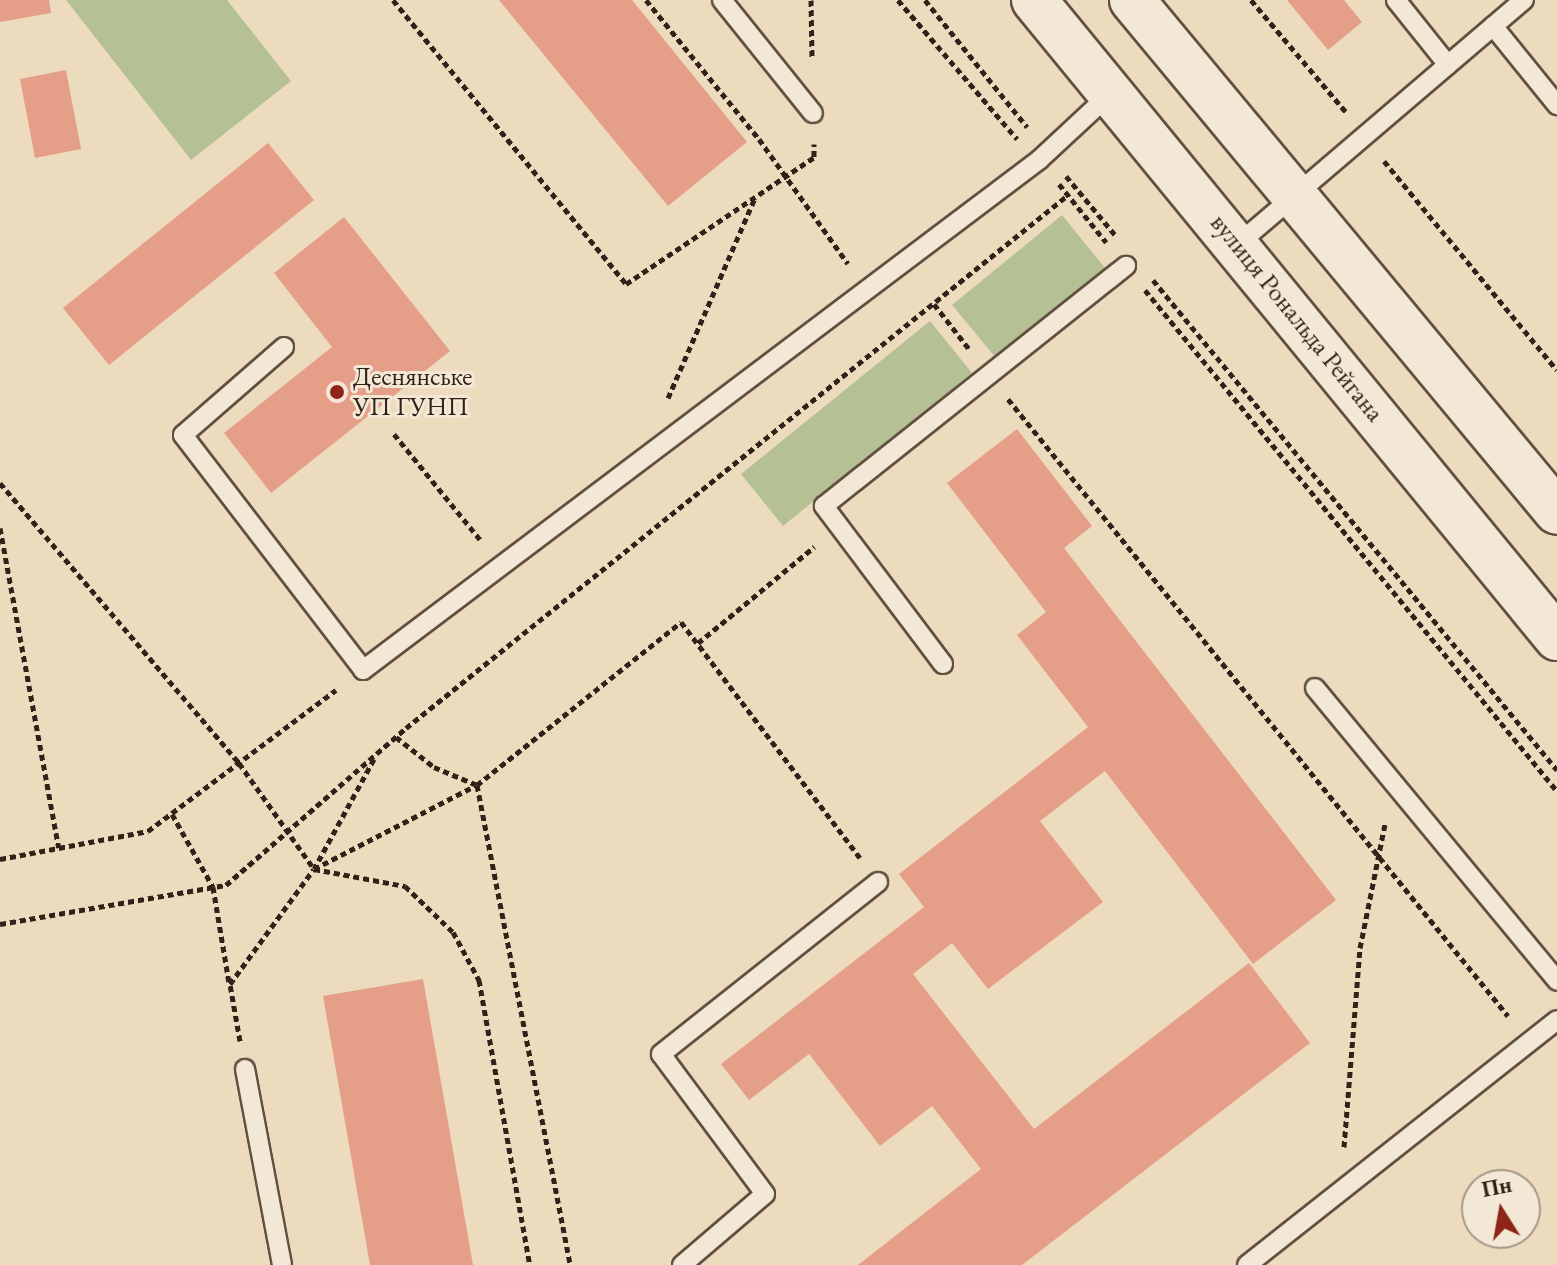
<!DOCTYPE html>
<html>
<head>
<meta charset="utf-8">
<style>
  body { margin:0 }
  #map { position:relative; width:1557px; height:1265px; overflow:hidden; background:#eddbbe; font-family:"EB Garamond",serif }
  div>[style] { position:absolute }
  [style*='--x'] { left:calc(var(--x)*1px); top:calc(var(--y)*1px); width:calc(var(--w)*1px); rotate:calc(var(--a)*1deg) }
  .green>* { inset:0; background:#b5c194 }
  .building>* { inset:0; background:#e59e88 }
  .path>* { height:5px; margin-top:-2.5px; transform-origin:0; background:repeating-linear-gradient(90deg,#322119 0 6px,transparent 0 10px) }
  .roads { filter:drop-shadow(2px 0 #615042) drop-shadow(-2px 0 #615042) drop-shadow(0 2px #615042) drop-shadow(0 -2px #615042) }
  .service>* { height:18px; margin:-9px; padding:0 9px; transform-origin:9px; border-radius:9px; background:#f3e8d5 }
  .secondary>* { height:44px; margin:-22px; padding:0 22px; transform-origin:22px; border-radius:22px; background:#f3e8d5 }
  .dots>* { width:22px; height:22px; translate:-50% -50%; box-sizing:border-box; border:4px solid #f3e8d5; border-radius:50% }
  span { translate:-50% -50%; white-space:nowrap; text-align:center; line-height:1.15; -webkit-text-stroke:6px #f3e8d5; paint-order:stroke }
  .street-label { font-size:26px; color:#322119 }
  .poi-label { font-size:26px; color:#322119 }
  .left { translate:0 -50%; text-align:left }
  .north { position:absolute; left:1461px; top:1169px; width:80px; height:80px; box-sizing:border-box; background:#f3e8d5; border:2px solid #a6988a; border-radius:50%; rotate:349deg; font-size:22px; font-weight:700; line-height:32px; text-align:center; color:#322119 }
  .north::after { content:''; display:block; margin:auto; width:28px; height:36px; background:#8f2418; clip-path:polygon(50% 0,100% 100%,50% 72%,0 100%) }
</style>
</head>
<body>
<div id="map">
  <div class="green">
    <i style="clip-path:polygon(66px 0,227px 0,291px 81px,191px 160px)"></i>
    <i style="clip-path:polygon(1062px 215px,1105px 268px,995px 357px,952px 305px)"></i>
    <i style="clip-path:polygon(930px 321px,972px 373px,783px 526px,741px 474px)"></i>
  </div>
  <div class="building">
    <i style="clip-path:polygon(0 0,49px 0,51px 13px,0 22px)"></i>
    <i style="clip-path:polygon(499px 0,632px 0,747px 142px,668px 206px)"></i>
    <i style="clip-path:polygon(1287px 0,1344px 0,1362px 22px,1328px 50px)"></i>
    <i style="clip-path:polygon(66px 70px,81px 149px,35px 158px,20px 79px)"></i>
    <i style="clip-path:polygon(268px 143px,314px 200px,109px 365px,63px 308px)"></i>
    <i style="clip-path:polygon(344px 217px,450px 351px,271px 493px,224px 433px,332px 347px,274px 273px)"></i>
    <i style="clip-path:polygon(1017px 429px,1092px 526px,1064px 548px,1336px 900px,1253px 964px,1105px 771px,1040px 821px,1103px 902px,988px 989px,952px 943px,913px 974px,1034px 1129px,1249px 963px,1310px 1043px,1022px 1265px,858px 1265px,981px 1169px,932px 1106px,880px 1146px,809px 1054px,749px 1100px,721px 1064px,924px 907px,899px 874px,1088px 727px,1017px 635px,1046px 612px,947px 483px)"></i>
    <i style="clip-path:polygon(423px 979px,473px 1265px,370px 1265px,323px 996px)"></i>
  </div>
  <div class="path">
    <i style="--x:393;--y:0;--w:367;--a:50.6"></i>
    <i style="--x:626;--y:284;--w:227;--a:-34"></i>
    <i style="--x:814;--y:157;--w:13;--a:-90"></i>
    <i style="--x:646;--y:0;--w:179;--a:50.9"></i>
    <i style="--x:759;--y:139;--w:153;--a:54.5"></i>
    <i style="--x:811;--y:0;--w:58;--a:89"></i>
    <i style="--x:898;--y:0;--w:183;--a:49.4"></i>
    <i style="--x:925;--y:0;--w:163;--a:51.2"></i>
    <i style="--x:1251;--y:0;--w:147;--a:49.7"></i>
    <i style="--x:1384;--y:161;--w:271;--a:50.4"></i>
    <i style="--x:1066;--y:176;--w:78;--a:50.2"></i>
    <i style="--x:1059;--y:184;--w:75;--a:51"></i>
    <i style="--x:1153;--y:280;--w:635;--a:50.49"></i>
    <i style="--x:1145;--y:290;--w:649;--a:50.57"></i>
    <i style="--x:934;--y:304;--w:58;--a:52"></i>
    <i style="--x:668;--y:398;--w:218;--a:-66.5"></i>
    <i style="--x:1008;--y:399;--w:794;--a:50.98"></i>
    <i style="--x:394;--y:434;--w:139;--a:50.8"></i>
    <i style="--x:0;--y:483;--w:368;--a:49.5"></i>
    <i style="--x:239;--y:763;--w:130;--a:54.7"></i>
    <i style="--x:314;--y:869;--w:93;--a:10.6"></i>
    <i style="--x:405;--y:886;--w:66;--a:43.8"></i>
    <i style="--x:453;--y:932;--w:55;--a:61.6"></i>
    <i style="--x:479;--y:980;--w:290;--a:79.9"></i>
    <i style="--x:0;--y:528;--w:325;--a:79.6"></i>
    <i style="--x:698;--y:643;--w:151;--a:-39.6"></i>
    <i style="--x:396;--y:737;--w:48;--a:38.3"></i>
    <i style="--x:434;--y:767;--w:47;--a:22.7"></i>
    <i style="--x:477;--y:785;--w:489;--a:79"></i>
    <i style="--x:374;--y:759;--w:125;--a:118.6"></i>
    <i style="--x:314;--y:869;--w:183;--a:-27.3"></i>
    <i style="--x:477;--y:785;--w:261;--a:-38.6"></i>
    <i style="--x:681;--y:622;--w:296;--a:52.8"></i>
    <i style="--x:172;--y:814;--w:84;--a:60.7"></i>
    <i style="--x:213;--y:887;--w:97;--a:80.5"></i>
    <i style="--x:0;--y:859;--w:151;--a:-10.7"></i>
    <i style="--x:148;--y:831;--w:235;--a:-36.9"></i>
    <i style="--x:0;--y:924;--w:229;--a:-9.8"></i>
    <i style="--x:226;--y:885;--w:239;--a:-41.1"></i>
    <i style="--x:406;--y:728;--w:850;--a:-38.84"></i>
    <i style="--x:240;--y:1041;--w:58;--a:-100"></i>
    <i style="--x:230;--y:984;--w:142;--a:-53.9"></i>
    <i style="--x:1344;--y:1147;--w:200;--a:-85.4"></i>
    <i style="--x:1360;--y:948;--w:126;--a:-78.6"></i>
  </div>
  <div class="roads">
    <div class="service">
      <i style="--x:722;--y:0;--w:145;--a:51.2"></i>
      <i style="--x:1396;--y:0;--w:83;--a:51.3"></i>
      <i style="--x:1493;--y:26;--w:102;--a:51"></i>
      <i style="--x:1238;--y:244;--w:376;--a:-40.5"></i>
      <i style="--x:284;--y:347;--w:134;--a:138.9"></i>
      <i style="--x:183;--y:435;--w:296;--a:52.5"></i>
      <i style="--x:363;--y:670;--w:847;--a:-37.03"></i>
      <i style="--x:1039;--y:160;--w:96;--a:-42.9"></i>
      <i style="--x:943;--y:664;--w:198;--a:-127"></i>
      <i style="--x:824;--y:506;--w:386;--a:-38.5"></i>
      <i style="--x:1315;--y:688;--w:380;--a:50.4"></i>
      <i style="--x:245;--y:1069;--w:199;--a:79.3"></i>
      <i style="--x:682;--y:1265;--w:109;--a:-40.5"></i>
      <i style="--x:765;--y:1194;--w:174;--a:-126.6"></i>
      <i style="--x:661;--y:1054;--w:277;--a:-38.4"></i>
      <i style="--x:1247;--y:1265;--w:395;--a:-38.3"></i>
    </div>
    <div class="secondary">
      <i style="--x:1034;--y:0;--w:825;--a:50.66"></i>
      <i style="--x:1132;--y:0;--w:665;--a:50.3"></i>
    </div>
  </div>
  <div class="dots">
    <i style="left:337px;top:392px;background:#8f2418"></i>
  </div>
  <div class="street-label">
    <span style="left:1297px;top:318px;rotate:51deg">вулиця Рональда Рейгана</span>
  </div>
  <div class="poi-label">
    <span class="left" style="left:353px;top:392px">Деснянське<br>УП ГУНП</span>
  </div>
  <div class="north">Пн</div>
</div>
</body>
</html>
